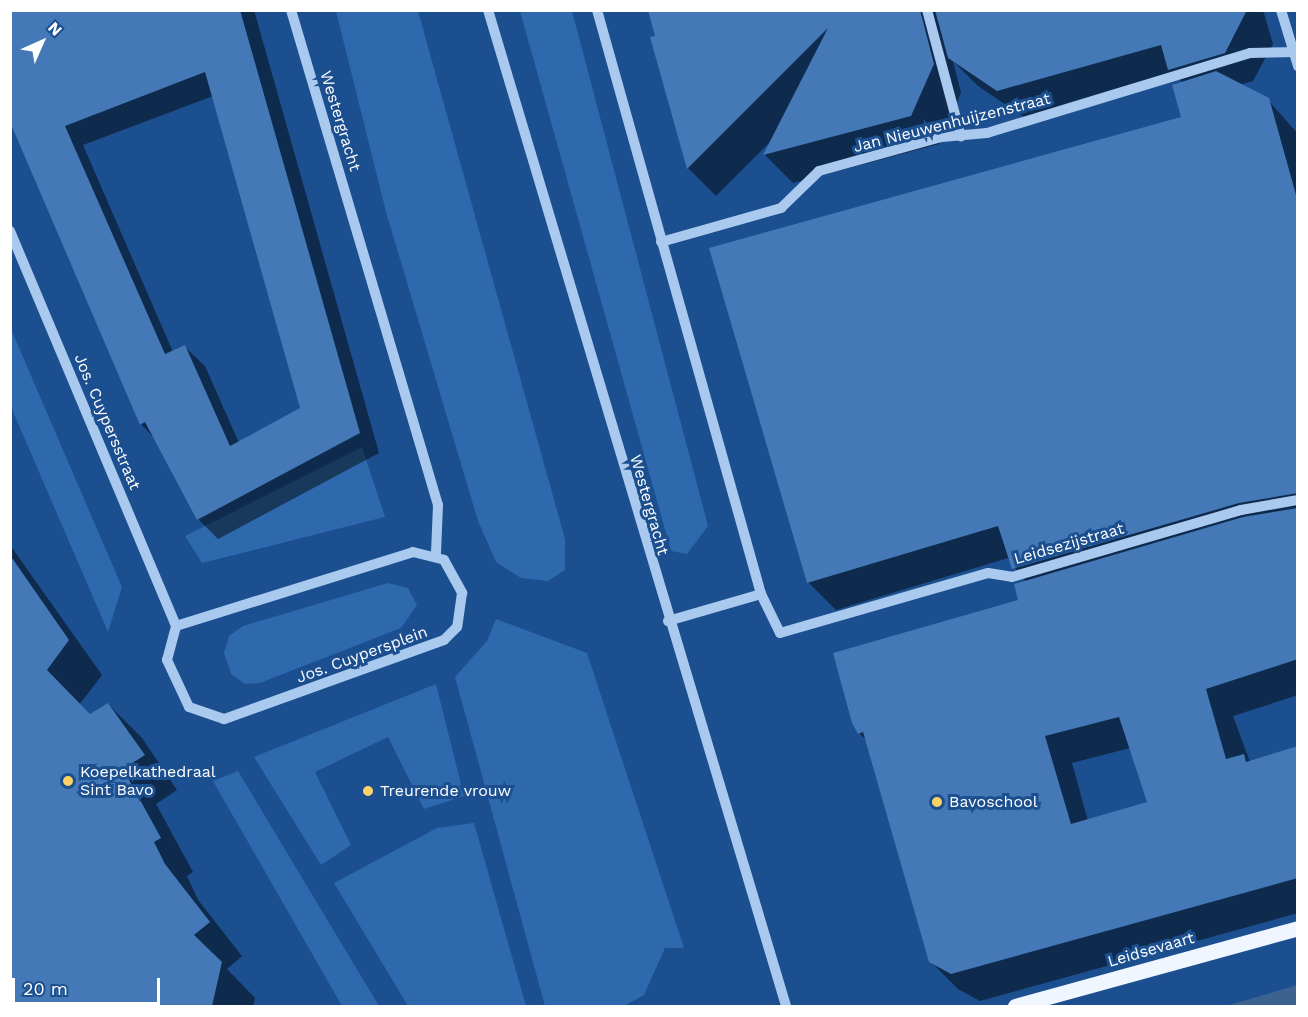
<!DOCTYPE html>
<html>
<head>
<meta charset="utf-8">
<style>
  body { margin:0 }
  #map { position:relative; width:1308px; height:1017px; overflow:hidden; background:#1b4f8f; font-family:"Work Sans",sans-serif }
  div>[style] { position:absolute }
  [style*='--x'] { left:calc(var(--x)*1px); top:calc(var(--y)*1px); width:calc(var(--w)*1px); rotate:calc(var(--a)*1deg) }
  .green>* { inset:0; background:#2e69ad }
  .water>* { inset:0; background:#3c6290 }
  .shadow>* { inset:0; background:#0007 }
  .building>* { inset:0; background:#4478b7 }
  .minor>* { height:10px; margin:-5px; padding:0 5px; transform-origin:5px; border-radius:5px; background:#a9c9ee }
  .major>* { height:15px; margin:-7.5px; padding:0 7.5px; transform-origin:7.5px; border-radius:7.5px; background:#f0f6ff }
  .dots>* { width:16px; height:16px; translate:-50% -50%; box-sizing:border-box; border:3px solid #1b4f8f; border-radius:50% }
  span { translate:-50% -50%; white-space:nowrap; text-align:center; line-height:1.15; -webkit-text-stroke:6px #1b4f8f; paint-order:stroke }
  .street-label { font-size:16px; color:#fff }
  .poi-label { font-size:16px; color:#fff }
  .left { translate:0 -50%; text-align:left }
  .frame { position:absolute; inset:0; border:12px solid #fff; pointer-events:none }
  .north { position:absolute; left:12px; top:12px; width:60px; height:60px; -webkit-text-stroke:4px #1b4f8f; paint-order:stroke; rotate:45deg; font-size:16px; font-weight:700; line-height:24px; text-align:center; color:#fff }
  .north::after { content:''; display:block; margin:auto; width:21px; height:27px; background:#fff; clip-path:polygon(50% 0,100% 100%,50% 72%,0 100%) }
  .scale { position:absolute; left:12px; top:978px; width:148px; height:27px; box-sizing:border-box; border:3px solid #fff; border-top:0; padding-left:8px; font-size:18px; line-height:21px; white-space:nowrap; color:#fff; -webkit-text-stroke:4px #1b4f8f; paint-order:stroke }
</style>
</head>
<body>
<div id="map">
  <div class="green">
    <i style="clip-path:polygon(336px 11px,418px 11px,565px 539px,565px 570px,548px 581px,521px 578px,496px 562px,478px 521px,386px 212px)"></i>
    <i style="clip-path:polygon(520px 11px,572px 11px,708px 526px,687px 554px,671px 551px)"></i>
    <i style="clip-path:polygon(10px 327px,122px 587px,108px 632px,11px 407px)"></i>
    <i style="clip-path:polygon(362px 447px,385px 517px,202px 563px,185px 536px)"></i>
    <i style="clip-path:polygon(388px 583px,408px 588px,417px 605px,401px 628px,260px 683px,245px 684px,231px 674px,224px 653px,229px 636px,243px 626px)"></i>
    <i style="clip-path:polygon(496px 619px,587px 653px,684px 948px,665px 948px,644px 995px,624px 1006px,545px 1006px,455px 677px,487px 641px)"></i>
    <i style="clip-path:polygon(436px 684px,464px 796px,424px 809px,388px 737px,315px 772px,351px 845px,321px 865px,254px 757px)"></i>
    <i style="clip-path:polygon(238px 771px,379px 1006px,342px 1006px,213px 781px)"></i>
    <i style="clip-path:polygon(474px 823px,526px 1006px,408px 1006px,334px 883px,437px 828px)"></i>
  </div>
  <div class="water">
    <i style="clip-path:polygon(1297px 985px,1297px 1006px,1226px 1006px)"></i>
  </div>
  <div class="shadow">
    <i style="clip-path:polygon(evenodd,10px 10px,254px 10px,379px 453px,218px 539px,198px 519px,156px 440px,141px 424px,10px 10px,213px 96px,302px 409px,239px 443px,205px 366px,185px 347px,173px 352px,83px 145px,213px 96px)"></i>
    <i style="clip-path:polygon(evenodd,649px 10px,1263px 10px,1273px 44px,1253px 81px,1239px 85px,1268px 100px,1298px 134px,1298px 695px,1233px 716px,1250px 762px,1298px 748px,1298px 913px,980px 1001px,958px 989px,930px 961px,867px 741px,859px 733px,1020px 601px,1026px 582px,1008px 558px,836px 610px,808px 582px,1183px 118px,1183px 83px,1177px 77px,1027px 119px,978px 86px,953px 61px,961px 93px,939px 144px,793px 183px,765px 155px,771px 141px,716px 196px,688px 168px,651px 38px,657px 37px,649px 10px,1130px 748px,1149px 803px,1088px 821px,1072px 763px,1130px 748px)"></i>
    <i style="clip-path:polygon(10px 545px,102px 675px,79px 705px,90px 716px,108px 704px,142px 738px,177px 790px,156px 804px,193px 872px,187px 876px,198px 900px,242px 956px,227px 969px,255px 998px,253px 1006px,10px 1006px)"></i>
  </div>
  <div class="building">
    <i style="clip-path:polygon(evenodd,10px 10px,240px 10px,360px 433px,197px 520px,145px 422px,140px 425px,10px 122px,10px 10px,205px 72px,300px 408px,230px 446px,185px 345px,165px 354px,65px 126px,205px 72px)"></i>
    <i style="clip-path:polygon(648px 10px,920px 10px,934px 64px,911px 116px,763px 155px,828px 28px,687px 169px,650px 37px,655px 36px)"></i>
    <i style="clip-path:polygon(935px 10px,1247px 10px,1225px 53px,1168px 70px,1161px 45px,997px 91px,948px 58px)"></i>
    <i style="clip-path:polygon(1216px 71px,1269px 98px,1298px 202px,1298px 493px,1239px 503px,1012px 569px,998px 526px,807px 583px,709px 248px,1181px 117px,1172px 85px)"></i>
    <i style="clip-path:polygon(evenodd,1298px 508px,1298px 659px,1206px 689px,1226px 759px,1244px 754px,1246px 762px,1298px 746px,1298px 878px,951px 974px,929px 962px,863px 732px,858px 734px,852px 723px,833px 653px,1018px 600px,1014px 584px,1243px 517px,1298px 508px,1119px 717px,1147px 802px,1071px 824px,1045px 736px,1119px 717px)"></i>
    <i style="clip-path:polygon(10px 555px,69px 640px,47px 670px,90px 714px,108px 703px,145px 755px,123px 769px,161px 838px,154px 842px,165px 864px,210px 922px,194px 935px,222px 962px,212px 1006px,10px 1006px)"></i>
  </div>
  <div class="minor">
    <i style="--x:291;--y:10;--w:516;--a:73.46"></i>
    <i style="--x:438;--y:505;--w:48;--a:92.4"></i>
    <i style="--x:488;--y:10;--w:1040;--a:73.34"></i>
    <i style="--x:597;--y:10;--w:607;--a:74.31"></i>
    <i style="--x:761;--y:594;--w:43;--a:64"></i>
    <i style="--x:780;--y:633;--w:216;--a:-16.1"></i>
    <i style="--x:988;--y:573;--w:24;--a:9"></i>
    <i style="--x:1012;--y:577;--w:239;--a:-16.3"></i>
    <i style="--x:1241;--y:510;--w:58;--a:-10"></i>
    <i style="--x:927;--y:10;--w:131;--a:75"></i>
    <i style="--x:1281;--y:10;--w:59;--a:73.1"></i>
    <i style="--x:10;--y:231;--w:428;--a:67.2"></i>
    <i style="--x:661;--y:242;--w:125;--a:-15.8"></i>
    <i style="--x:781;--y:208;--w:53;--a:-44.2"></i>
    <i style="--x:819;--y:171;--w:128;--a:-15.5"></i>
    <i style="--x:942;--y:137;--w:45;--a:-5.1"></i>
    <i style="--x:987;--y:133;--w:275;--a:-16.9"></i>
    <i style="--x:1250;--y:53;--w:48;--a:-1.2"></i>
    <i style="--x:413;--y:552;--w:32;--a:14"></i>
    <i style="--x:444;--y:560;--w:38;--a:61"></i>
    <i style="--x:462;--y:593;--w:34;--a:98"></i>
    <i style="--x:457;--y:627;--w:18;--a:135"></i>
    <i style="--x:444;--y:640;--w:234;--a:160.2"></i>
    <i style="--x:224;--y:719;--w:37;--a:-161"></i>
    <i style="--x:189;--y:707;--w:52;--a:-115.1"></i>
    <i style="--x:167;--y:660;--w:35;--a:-75"></i>
    <i style="--x:176;--y:626;--w:248;--a:-17.3"></i>
    <i style="--x:668;--y:621;--w:97;--a:-16.2"></i>
  </div>
  <div class="major">
    <i style="--x:1015;--y:1006;--w:294;--a:-15.4"></i>
  </div>
  <div class="dots">
    <i style="left:68px;top:781px;background:#ffd166"></i>
    <i style="left:368px;top:791px;background:#ffd166"></i>
    <i style="left:937px;top:802px;background:#ffd166"></i>
  </div>
  <div class="street-label">
    <span style="left:340px;top:121px;rotate:73deg">Westergracht</span>
    <span style="left:952px;top:123px;rotate:-14deg">Jan Nieuwenhuijzenstraat</span>
    <span style="left:107px;top:422px;rotate:67deg">Jos. Cuypersstraat</span>
    <span style="left:649px;top:505px;rotate:74deg">Westergracht</span>
    <span style="left:1069px;top:544px;rotate:-16deg">Leidsezijstraat</span>
    <span style="left:362px;top:655px;rotate:-20deg">Jos. Cuypersplein</span>
    <span style="left:1151px;top:950px;rotate:-16deg">Leidsevaart</span>
  </div>
  <div class="poi-label">
    <span class="left" style="left:80px;top:781px">Koepelkathedraal<br>Sint Bavo</span>
    <span class="left" style="left:380px;top:791px">Treurende vrouw</span>
    <span class="left" style="left:949px;top:802px">Bavoschool</span>
  </div>
  <div class="frame"></div>
  <div class="north">N</div>
  <div class="scale">20 m</div>
</div>
</body>
</html>
